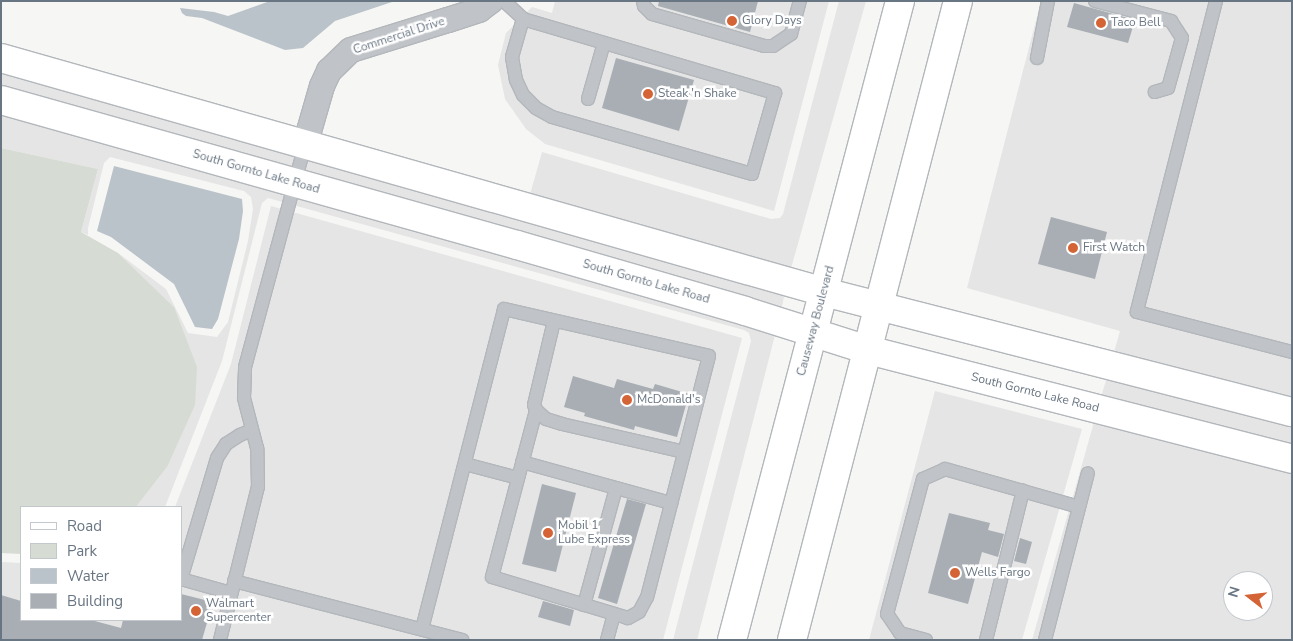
<!DOCTYPE html>
<html>
<head>
<meta charset="utf-8">
<style>
  body { margin:0 }
  #map { position:relative; width:1293px; height:641px; overflow:hidden; background:#f6f6f4; font-family:"Nunito Sans",sans-serif }
  div>[style] { position:absolute }
  [style*='--x'] { left:calc(var(--x)*1px); top:calc(var(--y)*1px); width:calc(var(--w)*1px); rotate:calc(var(--a)*1deg) }
  .built>* { inset:0; background:#e4e5e4 }
  .green>* { inset:0; background:#d6dbd3 }
  .water>* { inset:0; background:#bac3c9 }
  .building>* { inset:0; background:#a8aeb4 }
  .roads { filter:drop-shadow(1px 0 #b3b7bb) drop-shadow(-1px 0 #b3b7bb) drop-shadow(0 1px #b3b7bb) drop-shadow(0 -1px #b3b7bb) }
  .lane>* { height:12px; margin:-6px; padding:0 6px; transform-origin:6px; border-radius:6px; background:#c0c3c7 }
  .street>* { height:24px; margin:-12px; padding:0 12px; transform-origin:12px; border-radius:12px; background:#c0c3c7 }
  .secondary>* { height:28px; margin:-14px; padding:0 14px; transform-origin:14px; border-radius:14px; background:#fff }
  .dots>* { width:14px; height:14px; translate:-50% -50%; box-sizing:border-box; border:2px solid #fff; border-radius:50% }
  span { translate:-50% -50%; white-space:nowrap; text-align:center; line-height:1.15; -webkit-text-stroke:5px #fff; paint-order:stroke }
  .poi-label { font-size:12px; color:#687582 }
  .left { translate:0 -50%; text-align:left }
  .street-label { font-size:12px; color:#687582 }
  .frame { position:absolute; inset:0; border:2px solid #687582; pointer-events:none }
  .legend { position:absolute; left:20px; top:506px; width:162px; height:115px; box-sizing:border-box; background:#fff; border:1px solid #c3c8cd; margin:0; padding:6px 9px; list-style:none; font-size:15px; color:#687582 }
  .legend li { display:flex; align-items:center; gap:10px; height:25px }
  .legend b { width:25px; border:1px solid #c3c8cd }
  .north { position:absolute; left:1223px; top:571px; width:50px; height:50px; box-sizing:border-box; background:#fff; border:1px solid #c3c8cd; border-radius:50%; rotate:286deg; font-size:14px; font-weight:700; line-height:20px; text-align:center; color:#687582 }
  .north::after { content:''; display:block; margin:auto; width:18px; height:22px; background:#d46436; clip-path:polygon(50% 0,100% 100%,50% 72%,0 100%) }
</style>
</head>
<body>
<div id="map">
  <div class="built">
    <i style="clip-path:polygon(555px 1px,829px 1px,774px 211px,545px 144px,526px 129px,505px 99px,498px 65px,506px 33px,532px 7px,552px 13px)"></i>
    <i style="clip-path:polygon(839px 1px,866px 1px,790px 272px,529px 198px,542px 152px,771px 219px,780px 218px,783px 214px)"></i>
    <i style="clip-path:polygon(evenodd,1041px 1px,1292px 1px,1292px 640px,1032px 640px,1120px 331px,967px 288px,1041px 1px,1233px 581px,1263px 581px,1263px 611px,1233px 611px,1233px 581px)"></i>
    <i style="clip-path:polygon(1px 74px,306px 157px,522px 222px,524px 218px,785px 292px,781px 311px,1px 89px)"></i>
    <i style="clip-path:polygon(1px 111px,776px 331px,697px 640px,673px 640px,751px 341px,749px 333px,744px 330px,268px 198px,262px 203px,222px 361px,165px 507px,136px 507px,167px 467px,174px 307px,118px 253px,166px 289px,188px 333px,217px 337px,228px 322px,248px 241px,253px 209px,251px 197px,244px 191px,110px 157px,104px 163px,88px 228px,88px 235px,81px 232px,98px 169px,1px 148px)"></i>
    <i style="clip-path:polygon(271px 206px,742px 338px,663px 640px,1px 640px,1px 562px,21px 563px,21px 620px,181px 620px,181px 507px,175px 507px,231px 364px)"></i>
    <i style="clip-path:polygon(935px 391px,1082px 429px,1022px 640px,869px 640px)"></i>
  </div>
  <div class="green">
    <i style="clip-path:polygon(1px 148px,98px 169px,81px 232px,118px 253px,174px 307px,197px 367px,195px 405px,167px 467px,136px 507px,21px 507px,21px 554px,1px 553px)"></i>
  </div>
  <div class="water">
    <i style="clip-path:polygon(270px 1px,395px 1px,335px 21px,303px 48px,285px 50px,202px 18px,186px 16px,182px 13px,180px 8px,214px 12px,228px 16px)"></i>
    <i style="clip-path:polygon(114px 166px,242px 199px,243px 211px,239px 239px,218px 319px,212px 329px,195px 327px,174px 284px,111px 237px,97px 231px)"></i>
  </div>
  <div class="building">
    <i style="clip-path:polygon(659px 1px,758px 1px,750px 32px,658px 6px)"></i>
    <i style="clip-path:polygon(1074px 3px,1135px 20px,1128px 43px,1067px 27px)"></i>
    <i style="clip-path:polygon(616px 58px,694px 80px,679px 131px,602px 108px)"></i>
    <i style="clip-path:polygon(1051px 217px,1107px 232px,1095px 279px,1038px 264px)"></i>
    <i style="clip-path:polygon(573px 376px,614px 388px,617px 379px,653px 389px,655px 384px,689px 394px,677px 437px,635px 426px,634px 430px,584px 416px,585px 413px,564px 407px)"></i>
    <i style="clip-path:polygon(542px 484px,576px 493px,556px 572px,522px 564px)"></i>
    <i style="clip-path:polygon(627px 499px,646px 504px,617px 604px,598px 598px)"></i>
    <i style="clip-path:polygon(949px 513px,990px 523px,988px 530px,1004px 534px,998px 557px,982px 552px,968px 604px,928px 593px)"></i>
    <i style="clip-path:polygon(1020px 538px,1032px 542px,1026px 564px,1014px 561px)"></i>
    <i style="clip-path:polygon(181px 594px,213px 602px,202px 640px,1px 640px,1px 595px,21px 601px,21px 620px,91px 620px,121px 628px,123px 620px,181px 620px)"></i>
    <i style="clip-path:polygon(543px 601px,574px 610px,570px 626px,538px 617px)"></i>
  </div>
  <div class="roads">
    <div class="lane">
      <i style="--x:504;--y:1;--w:26;--a:43"></i>
      <i style="--x:523;--y:19;--w:263;--a:16.4"></i>
      <i style="--x:775;--y:93;--w:84;--a:105.9"></i>
      <i style="--x:752;--y:174;--w:208;--a:-164.1"></i>
      <i style="--x:552;--y:117;--w:18;--a:-151"></i>
      <i style="--x:536;--y:108;--w:18;--a:-135"></i>
      <i style="--x:523;--y:95;--w:17;--a:-115"></i>
      <i style="--x:516;--y:80;--w:23;--a:-100"></i>
      <i style="--x:512;--y:57;--w:40;--a:-74"></i>
      <i style="--x:643;--y:1;--w:5;--a:79"></i>
      <i style="--x:644;--y:6;--w:11;--a:45"></i>
      <i style="--x:652;--y:14;--w:116;--a:15.9"></i>
      <i style="--x:764;--y:46;--w:9;--a:0"></i>
      <i style="--x:773;--y:46;--w:22;--a:-34"></i>
      <i style="--x:791;--y:34;--w:34;--a:-75"></i>
      <i style="--x:1095;--y:1;--w:79;--a:14.7"></i>
      <i style="--x:1171;--y:21;--w:20;--a:57"></i>
      <i style="--x:1182;--y:38;--w:52;--a:105.6"></i>
      <i style="--x:1168;--y:88;--w:14;--a:163"></i>
      <i style="--x:1216;--y:1;--w:321;--a:104.3"></i>
      <i style="--x:1137;--y:312;--w:160;--a:14.5"></i>
      <i style="--x:1037;--y:58;--w:58;--a:-79.1"></i>
      <i style="--x:588;--y:99;--w:58;--a:-74.1"></i>
      <i style="--x:554;--y:321;--w:86;--a:103.4"></i>
      <i style="--x:534;--y:405;--w:5;--a:68"></i>
      <i style="--x:536;--y:410;--w:13;--a:42"></i>
      <i style="--x:546;--y:419;--w:17;--a:17"></i>
      <i style="--x:562;--y:424;--w:125;--a:12.9"></i>
      <i style="--x:522;--y:462;--w:155;--a:15.4"></i>
      <i style="--x:465;--y:464;--w:55;--a:14.8"></i>
      <i style="--x:234;--y:581;--w:236;--a:14.5"></i>
      <i style="--x:231;--y:593;--w:52;--a:-164.4"></i>
      <i style="--x:181;--y:579;--w:126;--a:-73.4"></i>
      <i style="--x:217;--y:458;--w:17;--a:-57"></i>
      <i style="--x:226;--y:444;--w:17;--a:-33"></i>
      <i style="--x:240;--y:435;--w:13;--a:-23"></i>
      <i style="--x:584;--y:605;--w:121;--a:-74.7"></i>
      <i style="--x:422;--y:629;--w:330;--a:-75.6"></i>
      <i style="--x:504;--y:309;--w:210;--a:12.9"></i>
      <i style="--x:709;--y:356;--w:249;--a:104.4"></i>
      <i style="--x:647;--y:597;--w:17;--a:118"></i>
      <i style="--x:639;--y:612;--w:13;--a:151"></i>
      <i style="--x:628;--y:618;--w:142;--a:-163.2"></i>
      <i style="--x:492;--y:577;--w:173;--a:-75.2"></i>
      <i style="--x:220;--y:640;--w:158;--a:-76.1"></i>
      <i style="--x:258;--y:487;--w:39;--a:-91"></i>
      <i style="--x:257;--y:448;--w:52;--a:-104.6"></i>
      <i style="--x:244;--y:398;--w:31;--a:-88"></i>
      <i style="--x:245;--y:367;--w:230;--a:-74.9"></i>
      <i style="--x:607;--y:640;--w:27;--a:-75"></i>
      <i style="--x:926;--y:640;--w:27;--a:-165"></i>
      <i style="--x:900;--y:633;--w:23;--a:-124"></i>
      <i style="--x:887;--y:614;--w:140;--a:-75.1"></i>
      <i style="--x:923;--y:479;--w:24;--a:-24"></i>
      <i style="--x:945;--y:469;--w:139;--a:15.8"></i>
      <i style="--x:986;--y:640;--w:154;--a:-76.1"></i>
      <i style="--x:1045;--y:640;--w:172;--a:-75.6"></i>
    </div>
    <div class="street">
      <i style="--x:305;--y:145;--w:61;--a:-73.9"></i>
      <i style="--x:322;--y:86;--w:17;--a:-65"></i>
      <i style="--x:329;--y:71;--w:30;--a:-44"></i>
      <i style="--x:351;--y:50;--w:102;--a:-17.2"></i>
      <i style="--x:448;--y:20;--w:33;--a:-18"></i>
      <i style="--x:479;--y:10;--w:15;--a:-37"></i>
    </div>
    <div class="secondary">
      <i style="--x:1;--y:58;--w:856;--a:15.87"></i>
      <i style="--x:824;--y:292;--w:483;--a:14.4"></i>
      <i style="--x:1;--y:100;--w:536;--a:15.7"></i>
      <i style="--x:517;--y:245;--w:237;--a:16.1"></i>
      <i style="--x:745;--y:311;--w:129;--a:17.6"></i>
      <i style="--x:868;--y:350;--w:438;--a:14.4"></i>
      <i style="--x:732;--y:640;--w:661;--a:-75.27"></i>
      <i style="--x:792;--y:640;--w:660;--a:-75.44"></i>
    </div>
  </div>
  <div class="dots">
    <i style="left:732px;top:21px;background:#d46436"></i>
    <i style="left:1101px;top:23px;background:#d46436"></i>
    <i style="left:648px;top:94px;background:#d46436"></i>
    <i style="left:1073px;top:248px;background:#d46436"></i>
    <i style="left:627px;top:400px;background:#d46436"></i>
    <i style="left:548px;top:533px;background:#d46436"></i>
    <i style="left:955px;top:573px;background:#d46436"></i>
    <i style="left:196px;top:611px;background:#d46436"></i>
  </div>
  <div class="poi-label">
    <span class="left" style="left:742px;top:21px">Glory Days</span>
    <span class="left" style="left:1111px;top:23px">Taco Bell</span>
    <span class="left" style="left:658px;top:94px">Steak 'n Shake</span>
    <span class="left" style="left:1083px;top:248px">First Watch</span>
    <span class="left" style="left:637px;top:400px">McDonald's</span>
    <span class="left" style="left:558px;top:533px">Mobil 1<br>Lube Express</span>
    <span class="left" style="left:965px;top:573px">Wells Fargo</span>
    <span class="left" style="left:206px;top:611px">Walmart<br>Supercenter</span>
  </div>
  <div class="street-label">
    <span style="left:399px;top:36px;rotate:-18deg">Commercial Drive</span>
    <span style="left:256px;top:172px;rotate:16deg">South Gornto Lake Road</span>
    <span style="left:646px;top:282px;rotate:16deg">South Gornto Lake Road</span>
    <span style="left:816px;top:321px;rotate:-75deg">Causeway Boulevard</span>
    <span style="left:1035px;top:393px;rotate:14deg">South Gornto Lake Road</span>
  </div>
  <div class="frame"></div>
  <ul class="legend">
  <li><b style="height:6px;background:#fff"></b>Road</li>
  <li><b style="height:14px;background:#d6dbd3"></b>Park</li>
  <li><b style="height:14px;background:#bac3c9"></b>Water</li>
  <li><b style="height:14px;background:#a8aeb4"></b>Building</li>
  </ul>
  <div class="north">N</div>
</div>
</body>
</html>
